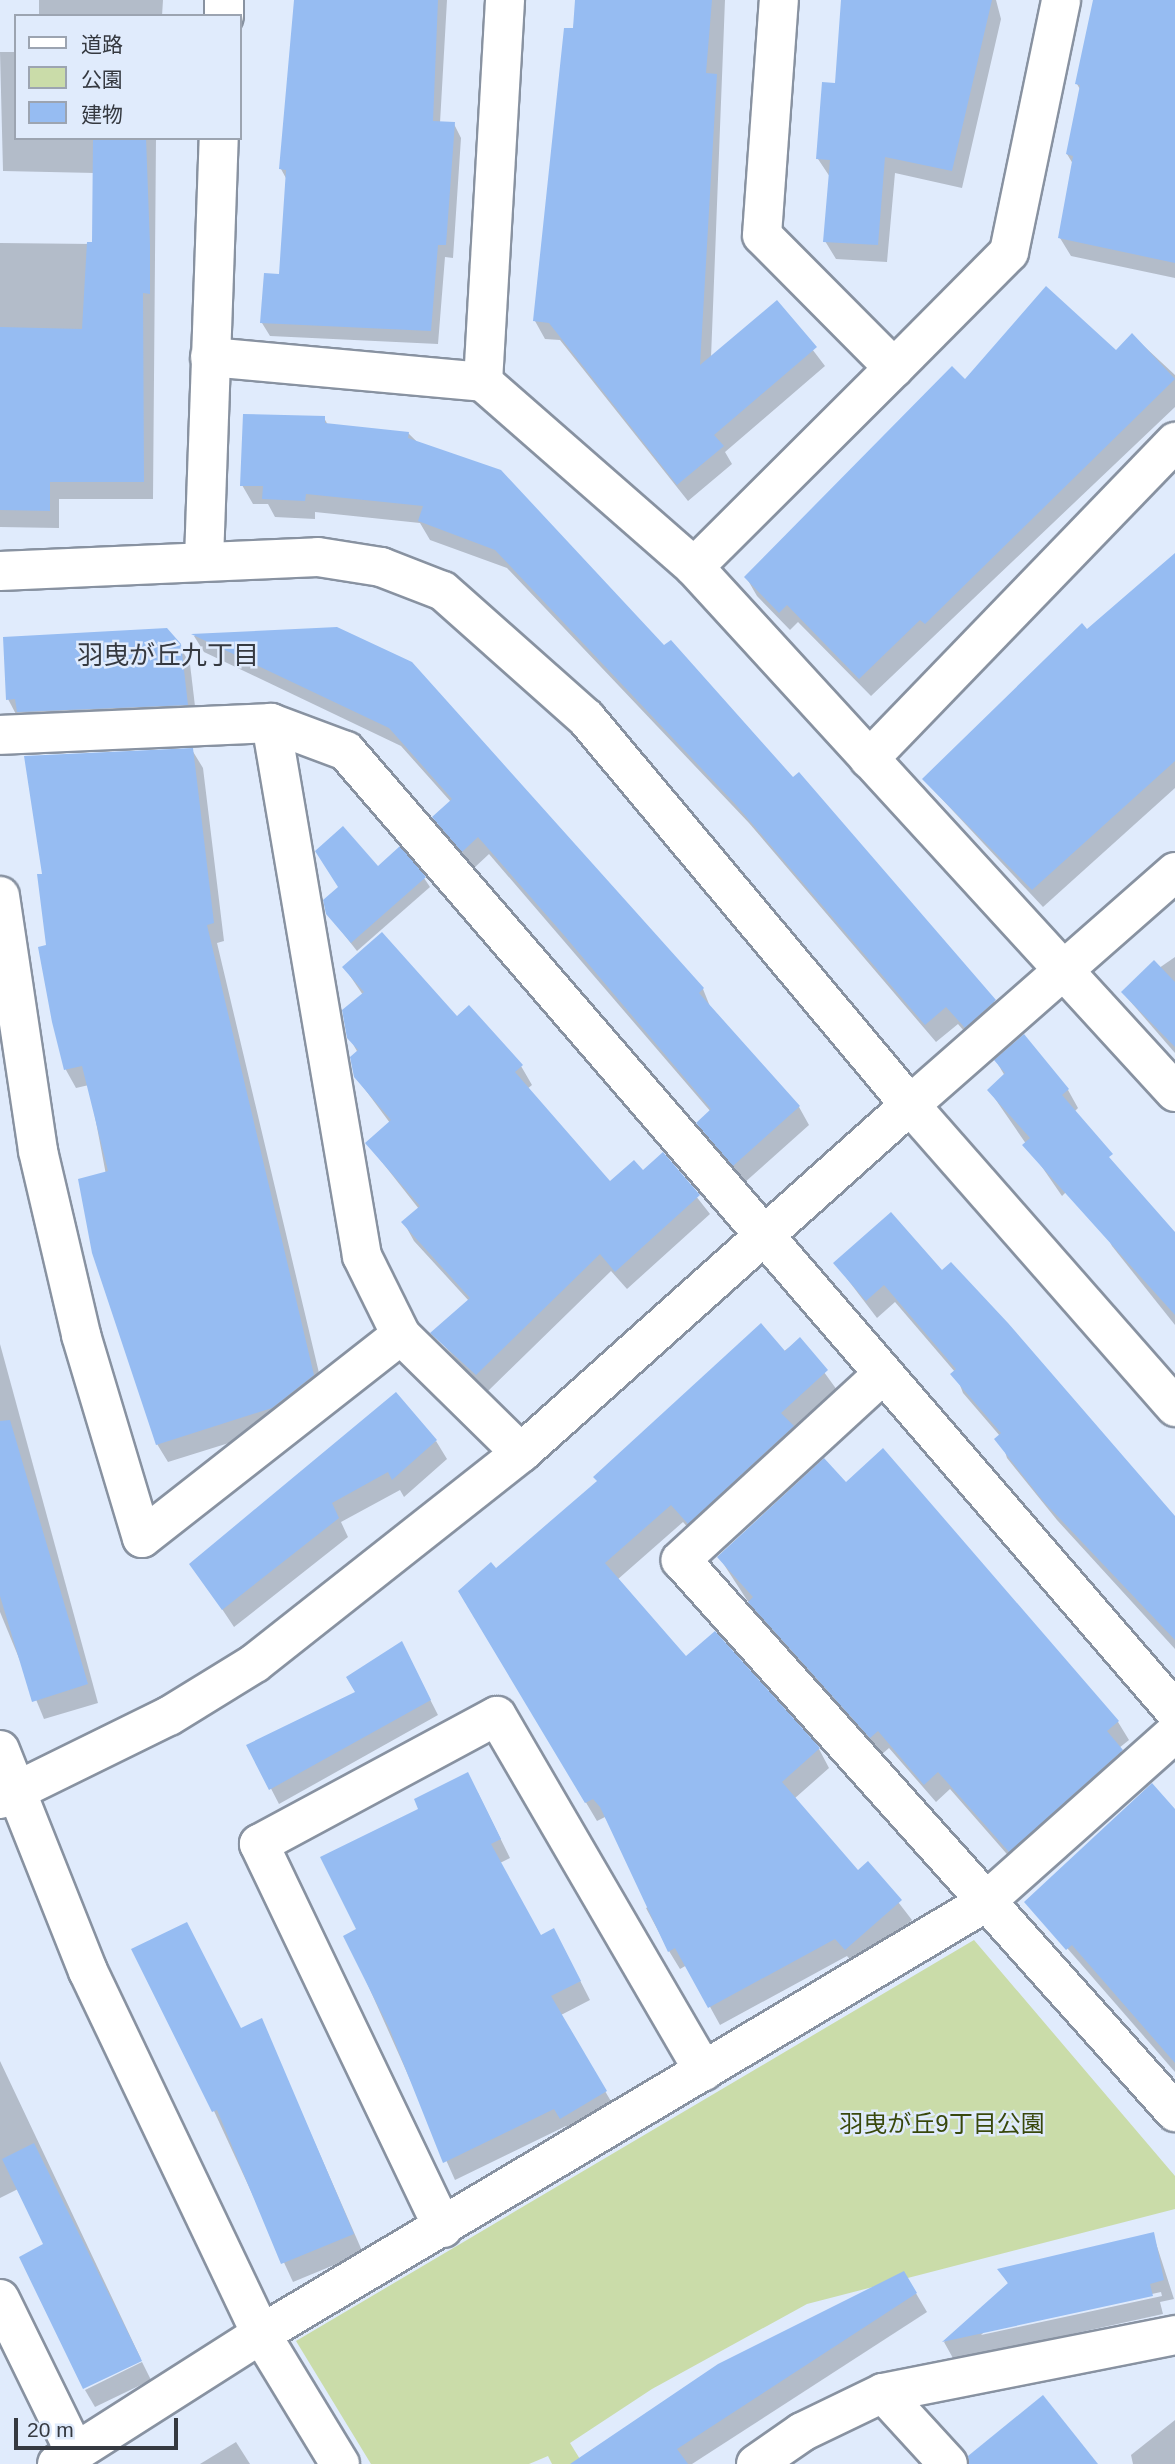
<!DOCTYPE html>
<html>
<head>
<meta charset="utf-8">
<style>
  body { margin:0 }
  #map { position:relative; width:1175px; height:2464px; overflow:hidden; background:#e0ebfc; font-family:Helvetica,"Noto Sans JP",sans-serif }
  div>[style] { position:absolute }
  [style*='--x'] { left:calc(var(--x)*1px); top:calc(var(--y)*1px); width:calc(var(--w)*1px); rotate:calc(var(--a)*1deg) }
  .green>* { inset:0; background:#cadca9 }
  .shadow>* { inset:0; background:#0003 }
  .building>* { inset:0; background:#96bcf2 }
  .roads { filter:drop-shadow(2px 0 #8892a1) drop-shadow(-2px 0 #8892a1) drop-shadow(0 2px #8892a1) drop-shadow(0 -2px #8892a1) }
  .minor>* { height:38px; margin:-19px; padding:0 19px; transform-origin:19px; border-radius:19px; background:#fff }
  .tertiary>* { height:38px; margin:-19px; padding:0 19px; transform-origin:19px; border-radius:19px; background:#fff }
  span { translate:-50% -50%; white-space:nowrap; text-align:center; line-height:1.15; -webkit-text-stroke:5px #e0ebfc; paint-order:stroke }
  .park-label { font-size:24px; color:#38480b }
  .neighbourhood-label { font-size:26px; color:#353940 }
  .legend { position:absolute; left:14px; top:14px; width:228px; height:126px; box-sizing:border-box; background:#e0ebfc; border:2px solid #9ca4b1; margin:0; padding:9px 12px; list-style:none; font-size:21px; color:#353940 }
  .legend li { display:flex; align-items:center; gap:14px; height:35px }
  .legend b { width:35px; border:2px solid #9ca4b1 }
  .scale { position:absolute; left:14px; top:2418px; width:164px; height:32px; box-sizing:border-box; border:4px solid #353940; border-top:0; padding-left:9px; font-size:21px; line-height:24px; white-space:nowrap; color:#353940; -webkit-text-stroke:5px #e0ebfc; paint-order:stroke }
</style>
</head>
<body>
<div id="map">
  <div class="green">
    <i style="clip-path:polygon(974px 1940px,1175px 2176px,1175px 2209px,807px 2304px,652px 2389px,570px 2443px,583px 2464px,552px 2464px,548px 2456px,529px 2464px,371px 2464px,296px 2341px)"></i>
  </div>
  <div class="shadow">
    <i style="clip-path:polygon(39px 0,163px 0,162px 16px,39px 16px)"></i>
    <i style="clip-path:polygon(301px 0,447px 0,440px 123px,454px 124px,461px 138px,453px 258px,445px 257px,438px 344px,270px 336px,262px 323px,281px 275px,287px 180px,281px 169px)"></i>
    <i style="clip-path:polygon(577px 0,725px 0,711px 358px,777px 303px,825px 366px,725px 452px,732px 464px,688px 501px,560px 340px,545px 339px,535px 321px)"></i>
    <i style="clip-path:polygon(842px 0,996px 0,1001px 19px,962px 188px,895px 173px,887px 262px,836px 259px,825px 241px,830px 177px,818px 159px,837px 85px)"></i>
    <i style="clip-path:polygon(1095px 0,1175px 0,1175px 278px,1071px 256px,1060px 238px,1073px 164px,1067px 154px,1081px 91px,1077px 84px)"></i>
    <i style="clip-path:polygon(0 52px,16px 52px,16px 138px,156px 138px,153px 499px,59px 499px,59px 528px,0 527px,0 243px,94px 244px,95px 173px,3px 171px)"></i>
    <i style="clip-path:polygon(1132px 335px,1175px 375px,1175px 407px,871px 696px,798px 622px,790px 630px,757px 596px,746px 577px,965px 381px,1116px 352px)"></i>
    <i style="clip-path:polygon(324px 418px,328px 425px,408px 433px,994px 1001px,1005px 1020px,976px 1045px,958px 1024px,936px 1042px,749px 823px,507px 568px,430px 540px,420px 523px,315px 512px,315px 519px,275px 517px,268px 504px,253px 504px,242px 485px)"></i>
    <i style="clip-path:polygon(1175px 555px,1175px 788px,1043px 907px,924px 780px)"></i>
    <i style="clip-path:polygon(336px 629px,411px 664px,703px 989px,711px 1009px,799px 1107px,809px 1125px,744px 1183px,698px 1123px,711px 1112px,489px 854px,473px 869px,444px 835px,434px 817px,451px 802px,401px 746px,204px 652px,194px 636px)"></i>
    <i style="clip-path:polygon(179px 645px,190px 664px,197px 723px,18px 718px,8px 699px)"></i>
    <i style="clip-path:polygon(192px 750px,203px 768px,224px 941px,217px 943px,324px 1394px,283px 1426px,168px 1462px,157px 1444px,89px 1085px,76px 1088px,66px 1070px,40px 948px,48px 947px,45px 875px)"></i>
    <i style="clip-path:polygon(378px 868px,424px 878px,430px 887px,357px 951px,328px 914px,340px 888px)"></i>
    <i style="clip-path:polygon(1175px 957px,1175px 1053px,1123px 993px)"></i>
    <i style="clip-path:polygon(344px 967px,456px 1018px,521px 1066px,532px 1085px,527px 1089px,610px 1183px,643px 1172px,663px 1154px,710px 1214px,627px 1289px,611px 1271px,487px 1392px,433px 1334px,469px 1301px,414px 1241px,404px 1223px,419px 1209px,367px 1143px,390px 1123px,355px 1076px,358px 1053px,349px 1037px,363px 995px)"></i>
    <i style="clip-path:polygon(996px 1061px,1068px 1090px,1078px 1108px,1074px 1112px,1105px 1154px,1062px 1196px,989px 1090px,1005px 1076px)"></i>
    <i style="clip-path:polygon(1102px 1227px,1175px 1235px,1175px 1325px,1112px 1246px)"></i>
    <i style="clip-path:polygon(835px 1263px,942px 1272px,1175px 1519px,1175px 1649px,1057px 1520px,1007px 1458px,1000px 1436px,963px 1393px,955px 1372px,895px 1302px,877px 1318px)"></i>
    <i style="clip-path:polygon(800px 1339px,837px 1390px,794px 1430px,803px 1446px,700px 1541px,683px 1522px,617px 1580px,686px 1659px,715px 1633px,819px 1749px,829px 1768px,794px 1799px,858px 1872px,868px 1863px,912px 1920px,856px 1967px,847px 1956px,720px 2025px,687px 1965px,680px 1969px,669px 1951px,646px 1908px,653px 1904px,605px 1817px,597px 1821px,460px 1591px,496px 1571px)"></i>
    <i style="clip-path:polygon(0 1344px,98px 1703px,44px 1719px,0 1612px)"></i>
    <i style="clip-path:polygon(436px 1441px,447px 1459px,404px 1497px,400px 1490px,341px 1522px,348px 1537px,234px 1627px,192px 1564px)"></i>
    <i style="clip-path:polygon(846px 1484px,1118px 1722px,1129px 1740px,1119px 1748px,1132px 1769px,1020px 1869px,950px 1789px,936px 1802px,889px 1748px,881px 1755px,760px 1620px,719px 1557px)"></i>
    <i style="clip-path:polygon(409px 1658px,438px 1715px,279px 1804px,249px 1746px,357px 1693px)"></i>
    <i style="clip-path:polygon(478px 1793px,510px 1858px,500px 1863px,541px 1937px,564px 1949px,590px 2000px,561px 2015px,616px 2110px,572px 2137px,566px 2126px,455px 2180px,346px 1936px,358px 1930px)"></i>
    <i style="clip-path:polygon(1175px 1811px,1175px 2072px,1027px 1902px)"></i>
    <i style="clip-path:polygon(261px 2020px,363px 2253px,293px 2282px,214px 2111px)"></i>
    <i style="clip-path:polygon(0 2061px,141px 2359px,45px 2245px,18px 2189px,0 2198px)"></i>
    <i style="clip-path:polygon(evenodd,1153px 2234px,1174px 2299px,1160px 2302px,1163px 2314px,954px 2360px,944px 2342px,1009px 2285px,1000px 2270px,1153px 2234px,1161px 2292px,1162px 2296px,981px 2335px,986px 2330px,1161px 2292px)"></i>
    <i style="clip-path:polygon(904px 2273px,927px 2312px,692px 2464px,574px 2464px)"></i>
    <i style="clip-path:polygon(142px 2362px,151px 2380px,95px 2407px,85px 2390px)"></i>
    <i style="clip-path:polygon(1175px 2420px,1175px 2464px,1133px 2464px,1131px 2455px)"></i>
    <i style="clip-path:polygon(236px 2442px,250px 2464px,200px 2464px)"></i>
  </div>
  <div class="building">
    <i style="clip-path:polygon(294px 0,438px 0,433px 121px,455px 122px,446px 245px,438px 245px,431px 331px,260px 323px,264px 273px,279px 274px,286px 170px,279px 169px)"></i>
    <i style="clip-path:polygon(575px 0,712px 0,706px 73px,717px 74px,700px 365px,777px 300px,817px 347px,714px 435px,724px 446px,677px 485px,549px 323px,533px 321px,564px 28px,573px 28px)"></i>
    <i style="clip-path:polygon(841px 0,992px 0,952px 171px,885px 157px,878px 245px,823px 242px,830px 160px,816px 159px,822px 82px,835px 83px)"></i>
    <i style="clip-path:polygon(1093px 0,1175px 0,1175px 263px,1058px 238px,1073px 156px,1066px 154px,1080px 85px,1075px 84px)"></i>
    <i style="clip-path:polygon(93px 138px,146px 138px,150px 245px,150px 294px,143px 293px,144px 482px,50px 482px,50px 511px,0 510px,0 327px,82px 329px,87px 242px,92px 242px)"></i>
    <i style="clip-path:polygon(1046px 286px,1116px 350px,1132px 333px,1175px 379px,925px 624px,920px 620px,859px 679px,787px 605px,779px 613px,744px 577px,952px 366px,965px 379px)"></i>
    <i style="clip-path:polygon(243px 414px,325px 416px,325px 423px,409px 432px,408px 438px,501px 470px,664px 645px,671px 640px,793px 777px,799px 772px,996px 1000px,965px 1028px,946px 1007px,925px 1025px,736px 805px,495px 550px,418px 521px,423px 506px,306px 494px,305px 501px,262px 499px,263px 486px,240px 486px)"></i>
    <i style="clip-path:polygon(1175px 553px,1175px 761px,1032px 890px,922px 779px,1082px 623px,1087px 629px)"></i>
    <i style="clip-path:polygon(337px 627px,412px 662px,704px 988px,699px 993px,800px 1106px,733px 1166px,696px 1123px,711px 1109px,563px 934px,478px 837px,462px 852px,432px 817px,452px 799px,389px 728px,191px 634px)"></i>
    <i style="clip-path:polygon(167px 628px,181px 644px,188px 705px,17px 712px,15px 699px,6px 700px,3px 637px)"></i>
    <i style="clip-path:polygon(193px 748px,214px 923px,207px 925px,314px 1375px,272px 1408px,156px 1445px,92px 1253px,78px 1179px,108px 1171px,82px 1066px,64px 1070px,52px 1022px,38px 947px,46px 945px,37px 874px,42px 874px,24px 756px)"></i>
    <i style="clip-path:polygon(343px 826px,378px 866px,400px 846px,426px 877px,351px 943px,326px 914px,323px 900px,338px 887px,315px 851px)"></i>
    <i style="clip-path:polygon(382px 932px,457px 1016px,469px 1005px,523px 1065px,515px 1072px,610px 1181px,634px 1160px,643px 1170px,663px 1152px,700px 1195px,615px 1272px,600px 1254px,476px 1375px,430px 1333px,470px 1298px,401px 1222px,420px 1206px,365px 1143px,391px 1120px,354px 1077px,350px 1057px,358px 1050px,347px 1038px,342px 1010px,364px 992px,342px 967px)"></i>
    <i style="clip-path:polygon(1154px 960px,1175px 982px,1175px 1047px,1121px 992px)"></i>
    <i style="clip-path:polygon(1024px 1034px,1069px 1089px,1062px 1095px,1113px 1154px,1109px 1157px,1175px 1232px,1175px 1315px,1022px 1145px,1030px 1138px,987px 1090px,1005px 1073px,994px 1060px)"></i>
    <i style="clip-path:polygon(891px 1212px,942px 1270px,951px 1262px,1008px 1323px,1175px 1516px,1175px 1640px,1044px 1502px,994px 1439px,1001px 1433px,950px 1374px,956px 1369px,884px 1285px,866px 1301px,833px 1263px)"></i>
    <i style="clip-path:polygon(761px 1323px,785px 1351px,800px 1337px,828px 1370px,781px 1413px,794px 1426px,688px 1524px,671px 1505px,605px 1563px,686px 1656px,715px 1631px,820px 1748px,782px 1782px,858px 1870px,868px 1861px,902px 1900px,845px 1950px,835px 1939px,708px 2008px,675px 1948px,668px 1952px,600px 1807px,593px 1799px,585px 1803px,458px 1591px,491px 1562px,496px 1568px,597px 1481px,593px 1477px)"></i>
    <i style="clip-path:polygon(396px 1392px,437px 1440px,392px 1480px,388px 1472px,332px 1503px,339px 1518px,222px 1610px,189px 1564px)"></i>
    <i style="clip-path:polygon(10px 1420px,88px 1684px,32px 1702px,0 1596px,0 1421px)"></i>
    <i style="clip-path:polygon(883px 1448px,1119px 1721px,1107px 1731px,1123px 1750px,1009px 1852px,938px 1772px,924px 1785px,878px 1731px,870px 1738px,748px 1602px,753px 1597px,717px 1557px,824px 1458px,846px 1482px)"></i>
    <i style="clip-path:polygon(402px 1641px,431px 1700px,269px 1790px,246px 1745px,355px 1692px,346px 1677px)"></i>
    <i style="clip-path:polygon(468px 1772px,501px 1839px,491px 1844px,541px 1935px,554px 1928px,581px 1981px,551px 1996px,607px 2091px,560px 2119px,554px 2109px,443px 2163px,390px 2030px,343px 1936px,356px 1929px,320px 1857px,418px 1809px,414px 1799px)"></i>
    <i style="clip-path:polygon(1152px 1783px,1175px 1809px,1175px 2063px,1072px 1945px,1066px 1950px,1024px 1902px)"></i>
    <i style="clip-path:polygon(187px 1922px,241px 2028px,262px 2018px,354px 2234px,281px 2264px,217px 2110px,212px 2112px,131px 1949px)"></i>
    <i style="clip-path:polygon(34px 2143px,142px 2361px,83px 2389px,19px 2257px,43px 2244px,2px 2159px)"></i>
    <i style="clip-path:polygon(1154px 2232px,1164px 2280px,1150px 2284px,1153px 2296px,942px 2342px,1008px 2283px,997px 2269px)"></i>
    <i style="clip-path:polygon(904px 2271px,917px 2293px,677px 2449px,688px 2464px,570px 2464px,718px 2364px)"></i>
    <i style="clip-path:polygon(1043px 2395px,1098px 2464px,969px 2464px,968px 2456px)"></i>
  </div>
  <div class="roads">
    <div class="minor">
      <i style="--x:224;--y:16;--w:16;--a:-90"></i>
      <i style="--x:210;--y:357;--w:274;--a:5.2"></i>
      <i style="--x:483;--y:382;--w:281;--a:41.2"></i>
      <i style="--x:694;--y:567;--w:712;--a:47.5"></i>
      <i style="--x:894;--y:368;--w:163;--a:-45.2"></i>
      <i style="--x:1009;--y:252;--w:257;--a:-78.3"></i>
      <i style="--x:483;--y:382;--w:383;--a:-86.7"></i>
      <i style="--x:204;--y:560;--w:422;--a:-88"></i>
      <i style="--x:694;--y:567;--w:282;--a:-44.9"></i>
      <i style="--x:894;--y:368;--w:187;--a:-134.8"></i>
      <i style="--x:762;--y:235;--w:236;--a:-85.9"></i>
      <i style="--x:0;--y:735;--w:271;--a:-2.5"></i>
      <i style="--x:869;--y:759;--w:441;--a:-46"></i>
      <i style="--x:0;--y:896;--w:258;--a:81.5"></i>
      <i style="--x:38;--y:1151;--w:189;--a:76.8"></i>
      <i style="--x:81;--y:1335;--w:212;--a:73.3"></i>
      <i style="--x:142;--y:1538;--w:329;--a:-38.1"></i>
      <i style="--x:910;--y:1105;--w:353;--a:-41.3"></i>
      <i style="--x:883;--y:1374;--w:275;--a:137.4"></i>
      <i style="--x:681;--y:1560;--w:741;--a:48.17"></i>
      <i style="--x:521;--y:1453;--w:168;--a:-135.5"></i>
      <i style="--x:401;--y:1335;--w:88;--a:-116.3"></i>
      <i style="--x:362;--y:1256;--w:541;--a:-99.69"></i>
      <i style="--x:271;--y:723;--w:80;--a:20.5"></i>
      <i style="--x:346;--y:751;--w:1268;--a:49.19"></i>
      <i style="--x:443;--y:2228;--w:426;--a:-115.6"></i>
      <i style="--x:259;--y:1844;--w:270;--a:-28.3"></i>
      <i style="--x:497;--y:1716;--w:411;--a:59.8"></i>
      <i style="--x:0;--y:2299;--w:170;--a:63.9"></i>
      <i style="--x:883;--y:2393;--w:96;--a:47.5"></i>
      <i style="--x:57;--y:2464;--w:242;--a:-32.5"></i>
      <i style="--x:261;--y:2334;--w:840;--a:-30.78"></i>
      <i style="--x:983;--y:1904;--w:257;--a:-41.7"></i>
      <i style="--x:756;--y:2464;--w:56;--a:-34.8"></i>
      <i style="--x:802;--y:2432;--w:90;--a:-25.7"></i>
      <i style="--x:883;--y:2393;--w:298;--a:-11.2"></i>
    </div>
    <div class="tertiary">
      <i style="--x:0;--y:571;--w:318;--a:-2.5"></i>
      <i style="--x:318;--y:557;--w:64;--a:9"></i>
      <i style="--x:381;--y:567;--w:66;--a:21.2"></i>
      <i style="--x:443;--y:591;--w:191;--a:41.6"></i>
      <i style="--x:586;--y:718;--w:505;--a:50.06"></i>
      <i style="--x:910;--y:1105;--w:402;--a:48.7"></i>
      <i style="--x:0;--y:1750;--w:238;--a:68.3"></i>
      <i style="--x:88;--y:1971;--w:402;--a:64.5"></i>
      <i style="--x:261;--y:2334;--w:152;--a:58.7"></i>
      <i style="--x:0;--y:1799;--w:188;--a:-26.2"></i>
      <i style="--x:169;--y:1716;--w:101;--a:-31.6"></i>
      <i style="--x:255;--y:1663;--w:339;--a:-38.3"></i>
      <i style="--x:521;--y:1453;--w:522;--a:-41.82"></i>
    </div>
  </div>
  <div class="park-label">
    <span style="left:942px;top:2124px">羽曳が丘9丁目公園</span>
  </div>
  <div class="neighbourhood-label">
    <span style="left:168px;top:656px">羽曳が丘九丁目</span>
  </div>
  <ul class="legend">
  <li><b style="height:9px;background:#fff"></b>道路</li>
  <li><b style="height:19px;background:#cadca9"></b>公園</li>
  <li><b style="height:19px;background:#96bcf2"></b>建物</li>
  </ul>
  <div class="scale">20 m</div>
</div>
</body>
</html>
